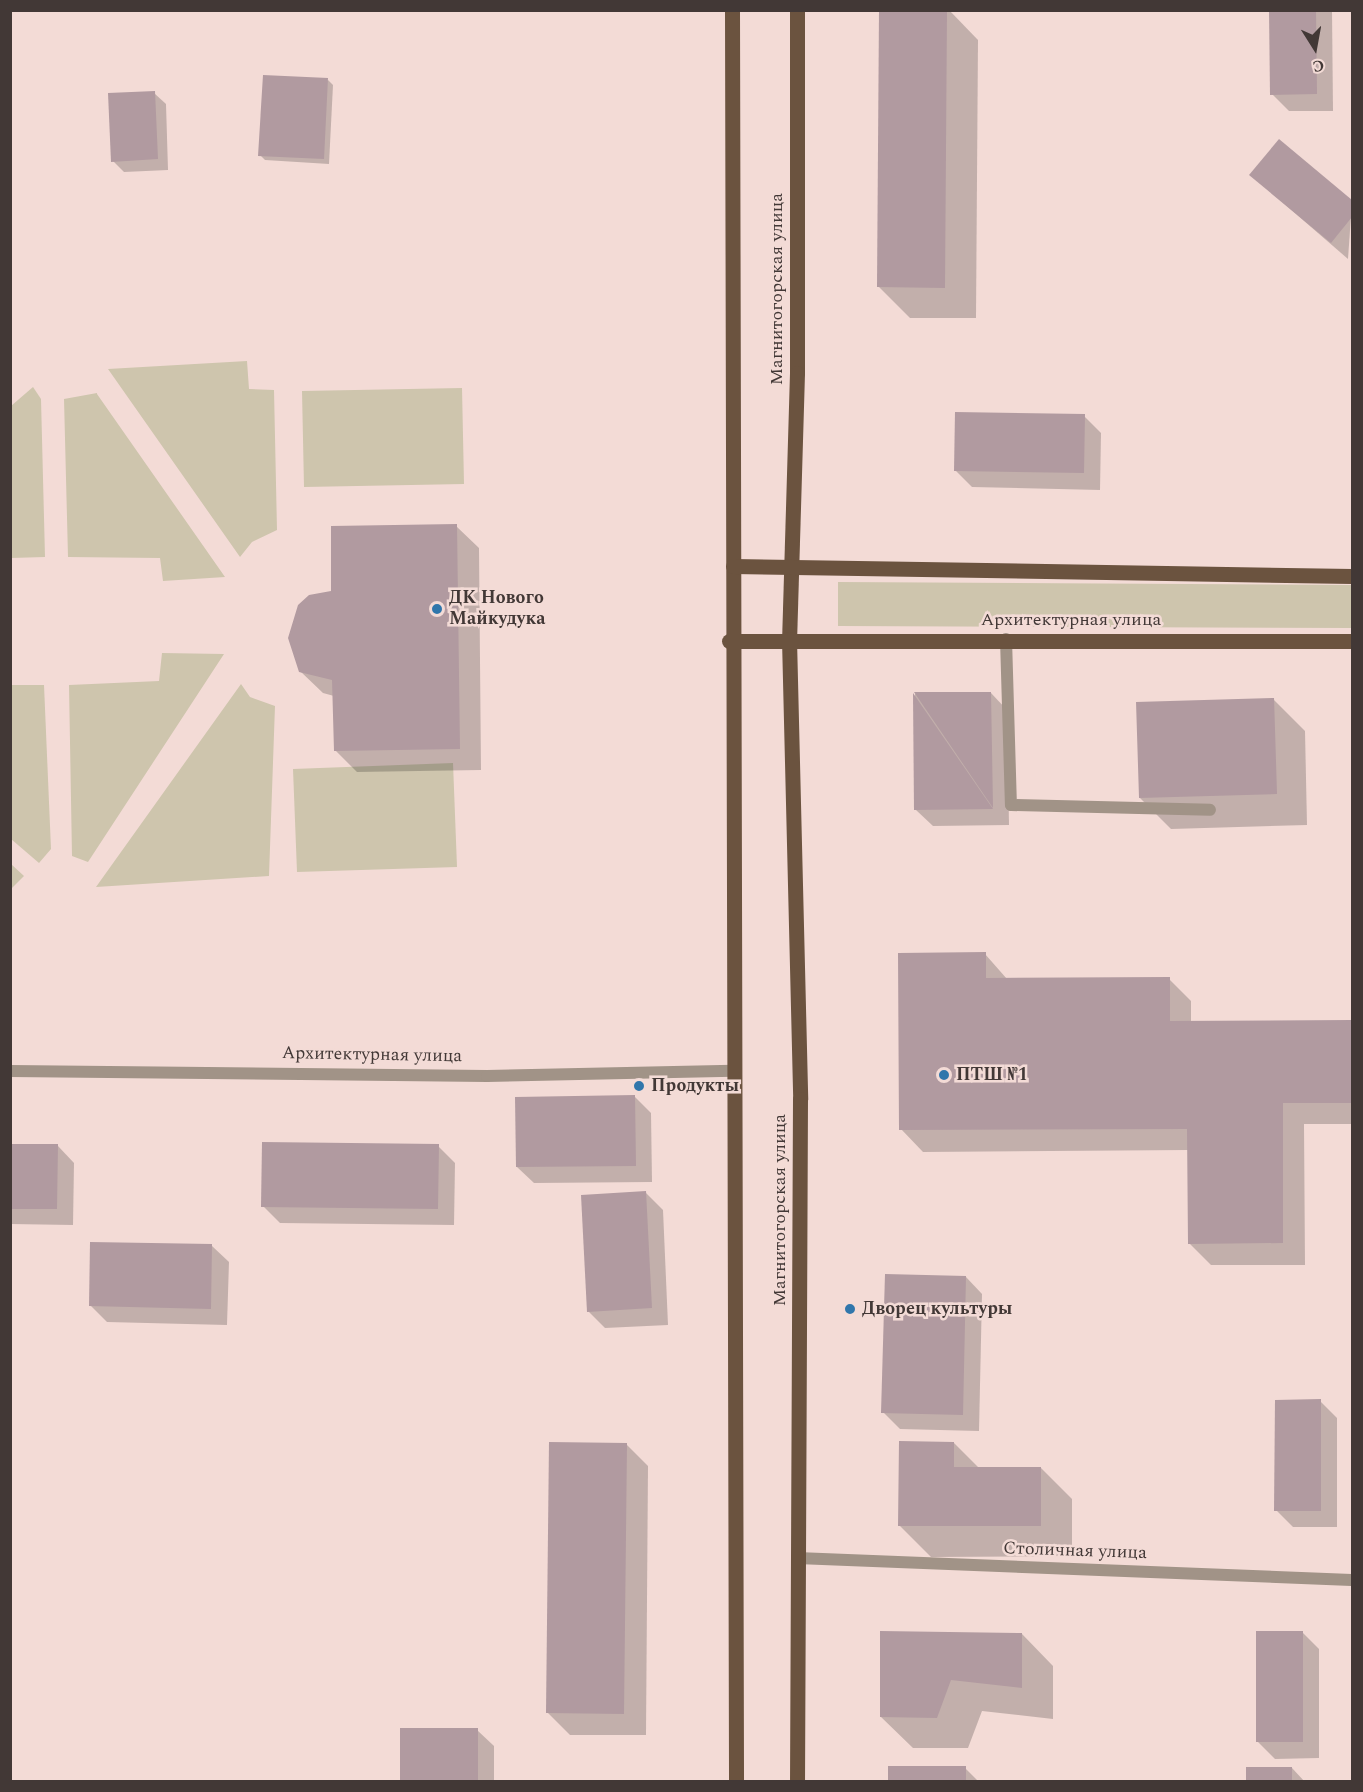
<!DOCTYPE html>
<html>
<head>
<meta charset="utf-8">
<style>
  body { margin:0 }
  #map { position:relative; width:1363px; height:1792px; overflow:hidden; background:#f3dbd6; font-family:Spectral,serif }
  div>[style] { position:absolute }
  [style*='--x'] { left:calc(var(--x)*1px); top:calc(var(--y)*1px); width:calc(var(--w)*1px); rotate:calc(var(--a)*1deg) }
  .green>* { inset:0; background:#cec5ad }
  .shadow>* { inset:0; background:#0003 }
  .building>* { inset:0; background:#b19aa0 }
  .street>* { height:12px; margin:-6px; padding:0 6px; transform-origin:6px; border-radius:6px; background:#a19387 }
  .primary>* { height:15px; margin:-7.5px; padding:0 7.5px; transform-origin:7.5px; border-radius:7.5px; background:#6b533f }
  .dots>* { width:16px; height:16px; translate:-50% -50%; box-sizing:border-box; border:3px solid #f3dbd6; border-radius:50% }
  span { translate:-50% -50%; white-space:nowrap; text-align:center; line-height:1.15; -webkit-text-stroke:5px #f3dbd6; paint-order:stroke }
  .street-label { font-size:18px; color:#423836 }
  .poi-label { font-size:18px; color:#423836; font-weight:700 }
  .left { translate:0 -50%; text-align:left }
  .frame { position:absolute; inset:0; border:12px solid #423836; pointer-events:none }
  .north { position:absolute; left:1285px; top:18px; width:60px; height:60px; -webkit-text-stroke:4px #f3dbd6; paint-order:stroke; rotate:169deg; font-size:16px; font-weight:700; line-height:24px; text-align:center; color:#423836 }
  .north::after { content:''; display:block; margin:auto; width:21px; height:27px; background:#423836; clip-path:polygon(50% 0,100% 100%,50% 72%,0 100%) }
</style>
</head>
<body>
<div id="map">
  <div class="green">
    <i style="clip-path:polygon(247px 361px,249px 389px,274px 390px,277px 530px,252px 542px,240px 557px,108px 369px)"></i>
    <i style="clip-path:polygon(33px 387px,41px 399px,45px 557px,11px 558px,11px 406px)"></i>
    <i style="clip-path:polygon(462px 388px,464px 484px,304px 487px,302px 391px)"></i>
    <i style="clip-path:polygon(97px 393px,97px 394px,225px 577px,163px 581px,160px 558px,68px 557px,64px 399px)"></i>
    <i style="clip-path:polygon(838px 582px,1352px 585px,1352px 628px,838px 626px)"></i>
    <i style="clip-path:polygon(162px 653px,224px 654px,88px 862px,72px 856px,69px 685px,159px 681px)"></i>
    <i style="clip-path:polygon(241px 684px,250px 697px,275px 706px,269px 876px,96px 887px)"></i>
    <i style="clip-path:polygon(11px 685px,44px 685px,51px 849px,39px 863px,11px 839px)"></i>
    <i style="clip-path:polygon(453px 763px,457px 867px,297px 872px,293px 769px)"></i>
    <i style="clip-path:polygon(11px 864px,24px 876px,11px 889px,10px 889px)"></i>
  </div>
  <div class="shadow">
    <i style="clip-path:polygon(881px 10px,949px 10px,978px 40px,976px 318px,910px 318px,878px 286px)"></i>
    <i style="clip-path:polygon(1271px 10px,1332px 10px,1333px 111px,1289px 111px,1272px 94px)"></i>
    <i style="clip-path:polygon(328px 80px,333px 85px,329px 164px,265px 160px,260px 155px)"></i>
    <i style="clip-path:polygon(154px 93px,166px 104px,168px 170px,124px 172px,113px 161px)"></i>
    <i style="clip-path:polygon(1279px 141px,1352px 202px,1348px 259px,1251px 175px)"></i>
    <i style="clip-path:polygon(1084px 416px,1101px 433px,1100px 490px,972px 487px,955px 470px)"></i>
    <i style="clip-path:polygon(456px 526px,479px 548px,481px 770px,357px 772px,335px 750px,334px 696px,323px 693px,300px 671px,333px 592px)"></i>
    <i style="clip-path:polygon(991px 693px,1007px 710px,1009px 825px,933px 826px,916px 810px,915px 694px)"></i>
    <i style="clip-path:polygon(1274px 700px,1305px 731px,1307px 825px,1171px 829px,1140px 798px)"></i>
    <i style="clip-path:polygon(985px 954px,1007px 979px,1169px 979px,1191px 1001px,1191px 1022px,1352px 1022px,1352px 1124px,1304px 1124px,1305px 1265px,1211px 1265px,1189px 1243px,1189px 1150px,923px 1152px,901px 1129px)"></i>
    <i style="clip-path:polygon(634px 1096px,651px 1113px,652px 1182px,534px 1183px,517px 1167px)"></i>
    <i style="clip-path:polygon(10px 1145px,58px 1146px,74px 1163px,73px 1225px,10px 1224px)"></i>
    <i style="clip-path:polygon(438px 1146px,455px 1163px,454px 1225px,280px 1223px,263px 1206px)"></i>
    <i style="clip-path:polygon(646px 1193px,663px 1210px,668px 1325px,605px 1328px,588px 1311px)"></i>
    <i style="clip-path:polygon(212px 1246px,229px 1262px,227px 1325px,107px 1322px,90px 1305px)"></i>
    <i style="clip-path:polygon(966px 1277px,982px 1294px,979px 1431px,900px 1429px,883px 1412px)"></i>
    <i style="clip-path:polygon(1320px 1401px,1337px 1418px,1337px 1527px,1293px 1527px,1276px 1510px)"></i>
    <i style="clip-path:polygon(954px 1443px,979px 1468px,1041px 1468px,1072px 1499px,1072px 1556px,931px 1557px,900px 1526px)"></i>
    <i style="clip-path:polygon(626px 1444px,648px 1466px,646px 1735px,570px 1735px,548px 1713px)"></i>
    <i style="clip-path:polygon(1302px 1632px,1319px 1649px,1319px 1758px,1275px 1759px,1258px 1742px)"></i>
    <i style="clip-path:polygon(1022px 1634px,1053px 1666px,1053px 1719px,982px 1711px,968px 1748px,913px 1748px,881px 1717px)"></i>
    <i style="clip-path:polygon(477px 1730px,494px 1746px,494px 1782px,401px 1782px)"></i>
    <i style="clip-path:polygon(965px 1768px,979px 1782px,889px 1782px)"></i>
    <i style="clip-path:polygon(1292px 1768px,1305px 1782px,1247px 1782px)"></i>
  </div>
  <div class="building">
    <i style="clip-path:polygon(879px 10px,947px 10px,945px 288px,877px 287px)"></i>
    <i style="clip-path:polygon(1269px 10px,1316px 10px,1317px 94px,1270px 95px)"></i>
    <i style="clip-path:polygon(263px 75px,328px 78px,324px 159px,258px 156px)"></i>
    <i style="clip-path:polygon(155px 91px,158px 159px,111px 162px,108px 93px)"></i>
    <i style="clip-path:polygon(1279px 139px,1352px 200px,1352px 217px,1331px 243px,1249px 175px)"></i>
    <i style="clip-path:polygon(955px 412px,1085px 414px,1084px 473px,954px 471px)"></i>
    <i style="clip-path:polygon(457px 524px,460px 749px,334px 751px,332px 680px,299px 672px,288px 638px,298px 605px,309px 595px,331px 591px,331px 526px)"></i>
    <i style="clip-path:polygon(914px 692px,991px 692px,993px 808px)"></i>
    <i style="clip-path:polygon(913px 693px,993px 809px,914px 810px)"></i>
    <i style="clip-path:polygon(1274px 698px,1277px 794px,1139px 798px,1136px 702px)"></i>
    <i style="clip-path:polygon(986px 952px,986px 978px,1170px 977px,1170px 1021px,1352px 1020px,1352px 1103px,1283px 1103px,1283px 1243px,1188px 1244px,1187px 1129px,899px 1130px,898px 953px)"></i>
    <i style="clip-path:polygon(635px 1095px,636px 1166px,516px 1167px,515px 1097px)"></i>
    <i style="clip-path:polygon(262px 1142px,439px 1144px,438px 1209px,261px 1207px)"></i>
    <i style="clip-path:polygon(10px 1144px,58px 1144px,57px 1209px,10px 1209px)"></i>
    <i style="clip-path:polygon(646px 1191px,652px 1308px,587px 1312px,581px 1195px)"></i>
    <i style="clip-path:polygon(90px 1242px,212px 1244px,211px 1309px,89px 1306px)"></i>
    <i style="clip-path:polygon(885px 1274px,966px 1276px,963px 1415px,881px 1413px)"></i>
    <i style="clip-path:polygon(1321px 1399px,1321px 1511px,1274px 1511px,1275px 1400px)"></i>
    <i style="clip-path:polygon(899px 1441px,954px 1442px,954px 1467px,1041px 1467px,1041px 1526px,898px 1526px)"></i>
    <i style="clip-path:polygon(549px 1442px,627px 1443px,624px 1714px,546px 1713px)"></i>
    <i style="clip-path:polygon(880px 1631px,1022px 1633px,1022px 1688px,951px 1680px,937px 1718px,880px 1717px)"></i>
    <i style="clip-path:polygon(1256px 1631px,1303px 1631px,1303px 1742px,1256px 1742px)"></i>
    <i style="clip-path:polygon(400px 1728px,478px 1728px,478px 1782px,400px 1782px)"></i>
    <i style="clip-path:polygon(888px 1766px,966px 1766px,966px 1782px,888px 1782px)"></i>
    <i style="clip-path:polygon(1246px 1767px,1292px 1767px,1292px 1782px,1246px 1782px)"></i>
  </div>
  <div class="street">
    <i style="--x:1006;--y:639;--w:166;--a:88.3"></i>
    <i style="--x:1011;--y:805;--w:199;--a:1.4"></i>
    <i style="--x:10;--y:1071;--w:477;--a:0.6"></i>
    <i style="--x:487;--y:1076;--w:246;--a:-1.2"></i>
    <i style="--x:797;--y:1558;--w:555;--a:2.27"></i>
  </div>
  <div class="primary">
    <i style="--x:732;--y:10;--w:1772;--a:89.87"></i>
    <i style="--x:797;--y:10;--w:363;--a:90"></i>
    <i style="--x:797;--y:373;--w:266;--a:91.7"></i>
    <i style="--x:789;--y:639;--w:460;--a:88.6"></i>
    <i style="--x:800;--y:1099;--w:683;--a:90.25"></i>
    <i style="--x:733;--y:566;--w:619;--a:0.93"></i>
    <i style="--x:729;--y:641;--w:623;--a:0"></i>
  </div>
  <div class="dots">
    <i style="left:437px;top:609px;background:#3076ab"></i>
    <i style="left:944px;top:1075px;background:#3076ab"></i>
    <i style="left:639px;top:1086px;background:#3076ab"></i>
    <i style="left:850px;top:1309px;background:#3076ab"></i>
  </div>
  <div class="street-label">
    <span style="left:777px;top:289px;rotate:-90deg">Магнитогорская улица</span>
    <span style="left:1071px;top:620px">Архитектурная улица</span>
    <span style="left:372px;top:1055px;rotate:1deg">Архитектурная улица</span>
    <span style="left:780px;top:1210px;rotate:-90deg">Магнитогорская улица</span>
    <span style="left:1075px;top:1551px;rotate:2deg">Столичная улица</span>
  </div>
  <div class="poi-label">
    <span class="left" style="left:449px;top:609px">ДК Нового<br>Майкудука</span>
    <span class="left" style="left:956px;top:1075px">ПТШ №1</span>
    <span class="left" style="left:651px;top:1086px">Продукты</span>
    <span class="left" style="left:862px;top:1309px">Дворец культуры</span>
  </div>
  <div class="frame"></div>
  <div class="north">С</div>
</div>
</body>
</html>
